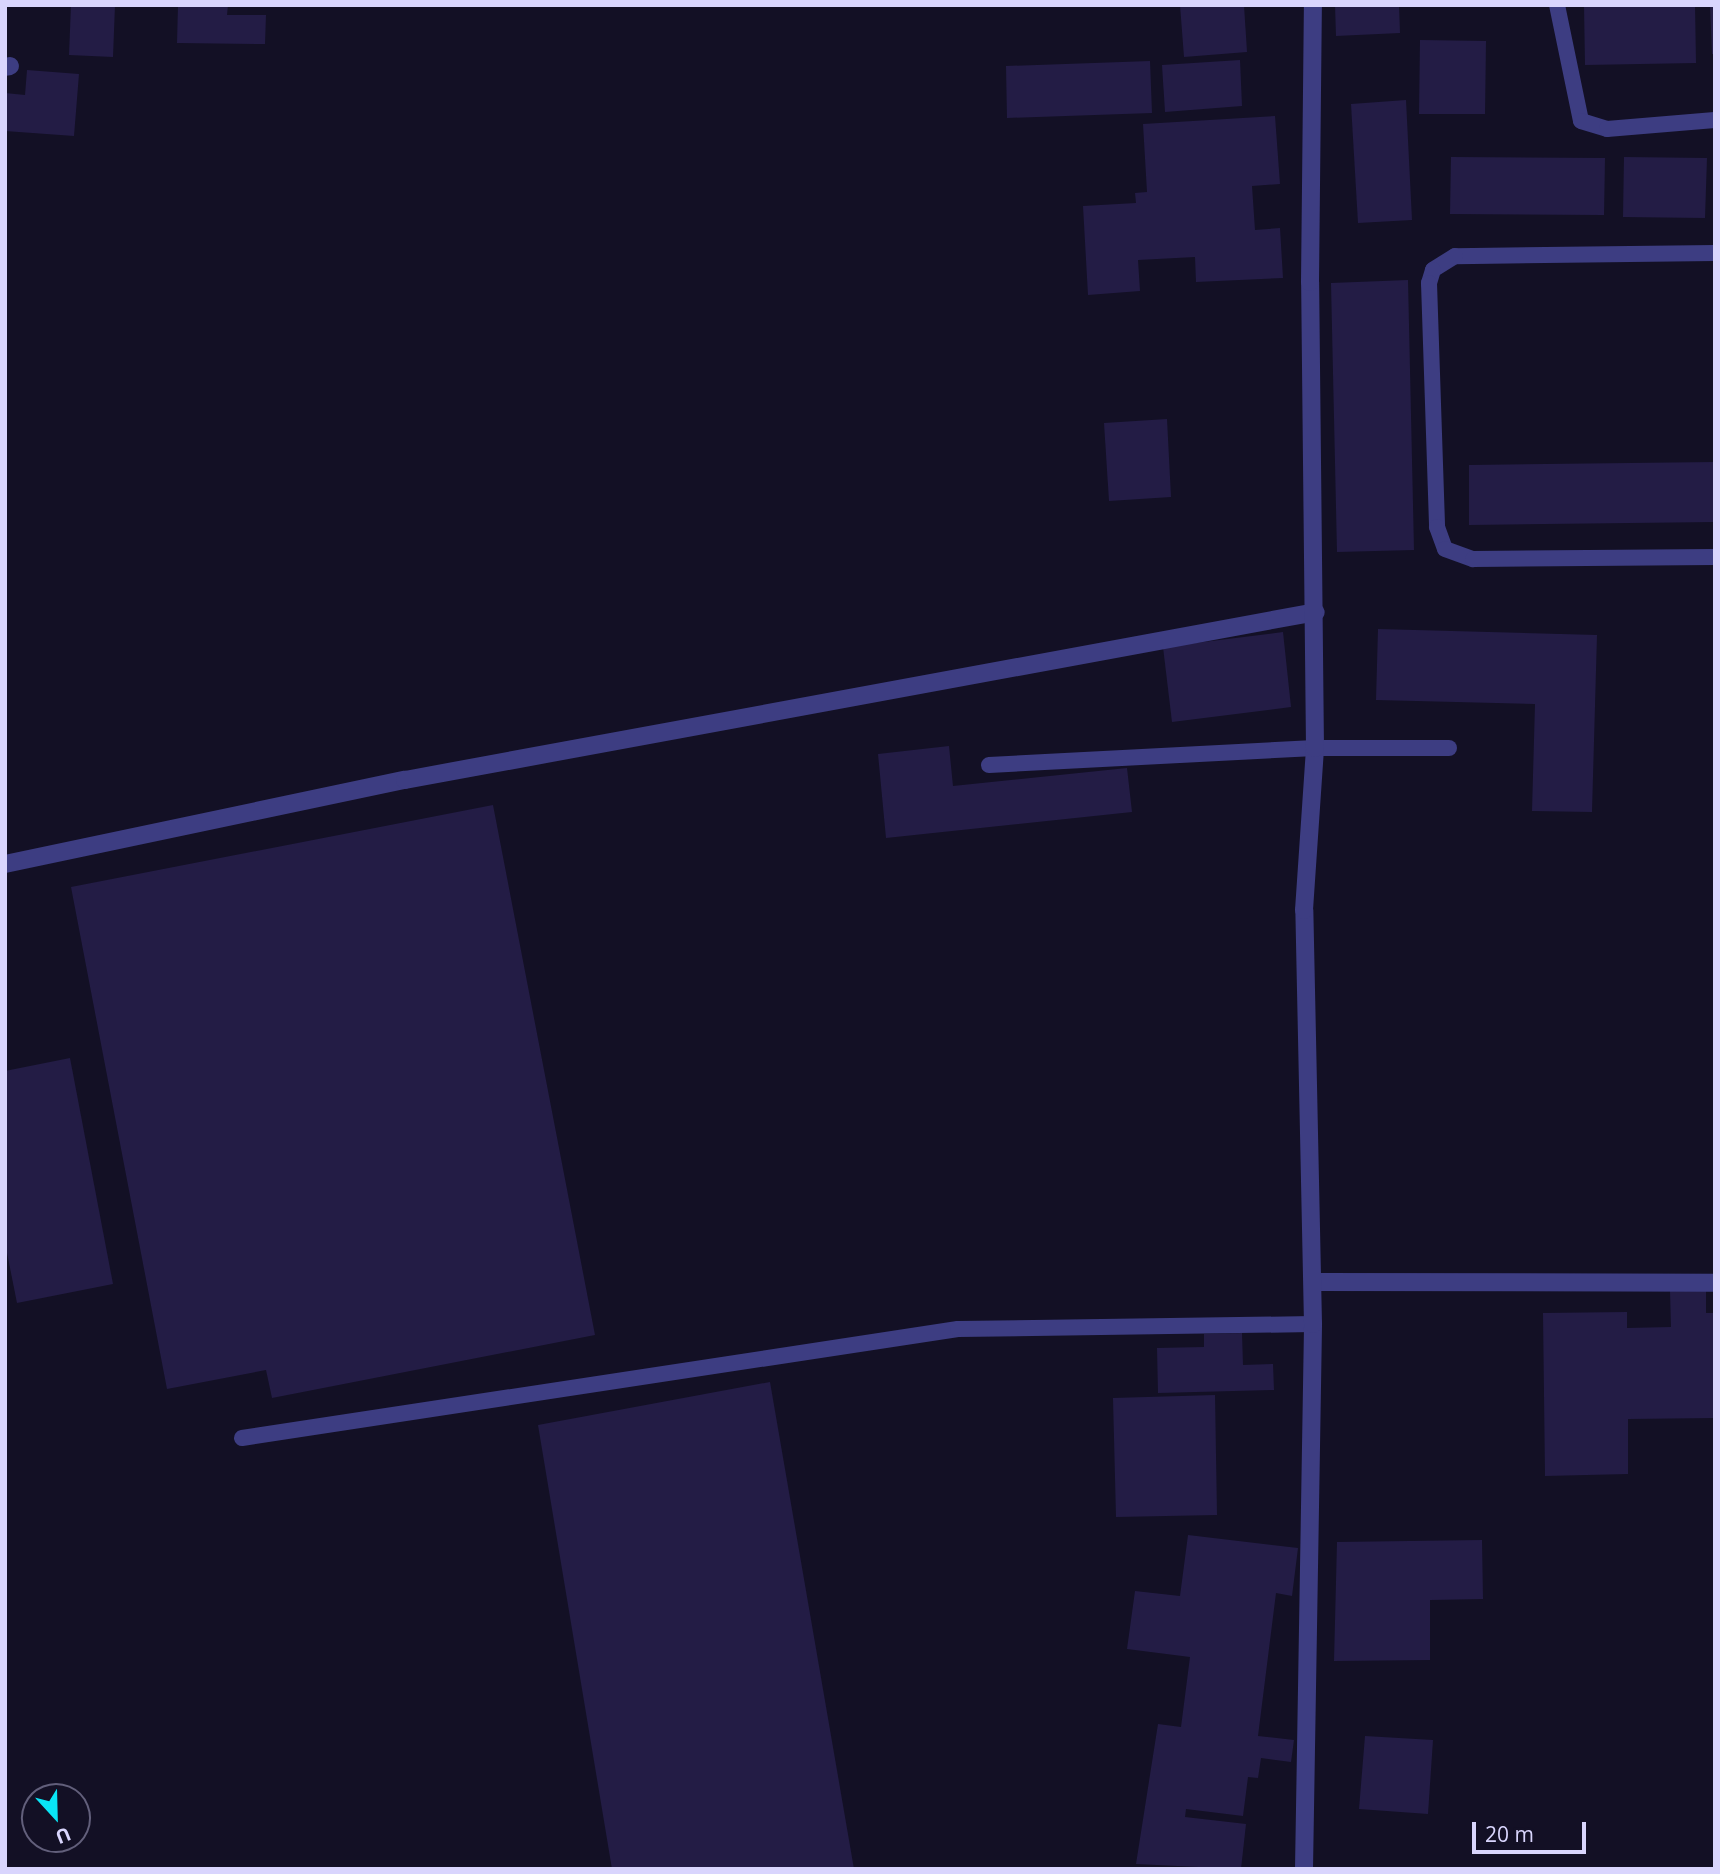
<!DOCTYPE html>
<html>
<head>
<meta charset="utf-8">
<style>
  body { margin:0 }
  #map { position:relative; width:1720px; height:1874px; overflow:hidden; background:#131025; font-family:"Open Sans",sans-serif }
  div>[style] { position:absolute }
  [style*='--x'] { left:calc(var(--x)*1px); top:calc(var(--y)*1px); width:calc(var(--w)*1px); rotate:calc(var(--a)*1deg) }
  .building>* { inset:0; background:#231c45 }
  .service>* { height:16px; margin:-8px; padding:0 8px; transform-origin:8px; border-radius:8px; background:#3d3d82 }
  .minor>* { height:18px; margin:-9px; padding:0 9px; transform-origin:9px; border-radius:9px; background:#3d3d82 }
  span { translate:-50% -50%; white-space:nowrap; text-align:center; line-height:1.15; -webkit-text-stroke:7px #131025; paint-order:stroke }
  .frame { position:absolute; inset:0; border:7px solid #d9d5fd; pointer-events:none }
  .north { position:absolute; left:21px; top:1783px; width:70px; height:70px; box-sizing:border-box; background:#131025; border:2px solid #625f7b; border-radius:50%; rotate:158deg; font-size:19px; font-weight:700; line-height:28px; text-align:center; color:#d9d5fd }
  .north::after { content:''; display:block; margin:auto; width:24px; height:32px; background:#09e6f6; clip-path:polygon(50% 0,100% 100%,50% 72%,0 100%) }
  .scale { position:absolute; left:1472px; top:1822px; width:114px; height:32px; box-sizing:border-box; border:4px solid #d9d5fd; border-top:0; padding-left:9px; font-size:21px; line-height:24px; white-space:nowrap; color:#d9d5fd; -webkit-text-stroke:5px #131025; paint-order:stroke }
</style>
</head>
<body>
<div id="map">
  <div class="building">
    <i style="clip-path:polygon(71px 5px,115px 5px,113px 57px,69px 55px)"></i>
    <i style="clip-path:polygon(178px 5px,228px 5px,227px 15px,266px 15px,265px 44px,177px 43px)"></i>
    <i style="clip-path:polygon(1180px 5px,1244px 5px,1247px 52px,1184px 57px)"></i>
    <i style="clip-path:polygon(1335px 5px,1399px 5px,1400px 33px,1336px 36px)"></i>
    <i style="clip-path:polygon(1584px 5px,1695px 5px,1696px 63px,1585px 65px)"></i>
    <i style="clip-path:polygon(1710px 5px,1715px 5px,1715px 54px,1712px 54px)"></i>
    <i style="clip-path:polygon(1420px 40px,1486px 41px,1485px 114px,1419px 114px)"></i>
    <i style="clip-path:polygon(1240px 60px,1242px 106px,1165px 112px,1162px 65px)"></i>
    <i style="clip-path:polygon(1150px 61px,1152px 113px,1007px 118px,1006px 66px)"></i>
    <i style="clip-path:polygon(27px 70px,79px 74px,74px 136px,5px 131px,5px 93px,25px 95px)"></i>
    <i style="clip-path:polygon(1406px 100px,1412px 220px,1358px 223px,1351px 104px)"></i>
    <i style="clip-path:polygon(1275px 116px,1280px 184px,1252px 186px,1255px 230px,1280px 228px,1283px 278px,1196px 282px,1195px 257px,1138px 260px,1140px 291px,1088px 295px,1083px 206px,1136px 203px,1135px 193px,1147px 192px,1143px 124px)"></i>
    <i style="clip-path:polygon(1451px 157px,1605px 158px,1604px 215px,1450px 214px)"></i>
    <i style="clip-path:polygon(1624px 157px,1707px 158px,1705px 218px,1623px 217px)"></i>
    <i style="clip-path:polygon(1408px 280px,1414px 550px,1337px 552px,1331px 283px)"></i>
    <i style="clip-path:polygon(1167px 419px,1171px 497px,1109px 501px,1104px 423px)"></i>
    <i style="clip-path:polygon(1715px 462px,1715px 522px,1469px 525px,1469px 465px)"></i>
    <i style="clip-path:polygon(1378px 629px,1597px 635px,1592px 812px,1532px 811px,1535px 704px,1376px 700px)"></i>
    <i style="clip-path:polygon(1283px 632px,1291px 707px,1172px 722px,1163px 647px)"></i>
    <i style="clip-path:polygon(949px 746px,953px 786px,1127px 768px,1132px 812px,886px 838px,878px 754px)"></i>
    <i style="clip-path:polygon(493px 805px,595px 1335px,272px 1398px,266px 1370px,167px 1389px,71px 887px)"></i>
    <i style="clip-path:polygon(70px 1058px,113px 1284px,17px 1303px,5px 1243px,5px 1071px)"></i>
    <i style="clip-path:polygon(1706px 1290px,1706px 1313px,1715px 1313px,1715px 1418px,1628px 1419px,1628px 1474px,1545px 1476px,1543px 1313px,1627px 1312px,1627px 1328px,1671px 1327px,1670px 1291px)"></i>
    <i style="clip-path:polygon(1242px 1333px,1243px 1365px,1273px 1364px,1274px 1390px,1158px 1393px,1157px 1348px,1204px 1347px,1204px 1334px)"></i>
    <i style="clip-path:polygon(770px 1382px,854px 1869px,612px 1869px,538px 1425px)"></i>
    <i style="clip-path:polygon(1215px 1395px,1217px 1515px,1116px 1517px,1113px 1398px)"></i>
    <i style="clip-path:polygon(1188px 1535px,1298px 1548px,1292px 1596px,1276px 1593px,1258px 1736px,1294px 1740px,1291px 1762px,1261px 1758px,1258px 1778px,1248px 1777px,1243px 1816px,1186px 1809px,1185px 1817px,1246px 1824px,1241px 1869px,1136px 1864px,1158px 1724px,1181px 1727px,1190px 1657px,1127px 1649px,1135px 1591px,1180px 1596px)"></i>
    <i style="clip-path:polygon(1482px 1540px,1483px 1599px,1430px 1600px,1430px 1660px,1334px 1661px,1337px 1542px)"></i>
    <i style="clip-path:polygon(1365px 1736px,1433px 1740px,1428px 1814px,1359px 1809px)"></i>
  </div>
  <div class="service">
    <i style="--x:1557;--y:5;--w:118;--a:78.3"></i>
    <i style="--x:1581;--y:121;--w:27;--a:17"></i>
    <i style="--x:1607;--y:129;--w:108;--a:-4.8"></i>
    <i style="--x:1715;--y:253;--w:260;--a:179.3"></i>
    <i style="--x:1455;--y:256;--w:26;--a:148"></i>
    <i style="--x:1433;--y:270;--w:14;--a:107"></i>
    <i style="--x:1429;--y:283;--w:244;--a:88.1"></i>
    <i style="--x:1437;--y:527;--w:23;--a:70"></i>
    <i style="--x:1445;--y:549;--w:30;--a:20"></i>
    <i style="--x:1473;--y:559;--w:242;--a:-0.5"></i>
    <i style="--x:989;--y:765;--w:326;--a:-3"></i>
    <i style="--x:1315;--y:748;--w:134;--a:0"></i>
    <i style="--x:242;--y:1438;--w:724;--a:-8.66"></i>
    <i style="--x:958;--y:1329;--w:355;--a:-0.8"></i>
  </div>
  <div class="minor">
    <i style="--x:5;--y:67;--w:5;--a:-11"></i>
    <i style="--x:5;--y:864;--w:409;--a:-11.9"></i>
    <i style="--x:405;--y:780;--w:926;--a:-10.45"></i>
    <i style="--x:1313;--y:1282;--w:402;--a:0.1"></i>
    <i style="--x:1304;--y:1869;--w:545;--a:-89.05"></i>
    <i style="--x:1313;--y:1324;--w:414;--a:-91.2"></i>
    <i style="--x:1304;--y:910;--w:162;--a:-86.1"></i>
    <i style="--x:1315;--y:748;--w:466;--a:-90.6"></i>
    <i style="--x:1310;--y:282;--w:277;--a:-89.4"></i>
  </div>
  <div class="frame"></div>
  <div class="north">U</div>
  <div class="scale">20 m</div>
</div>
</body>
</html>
